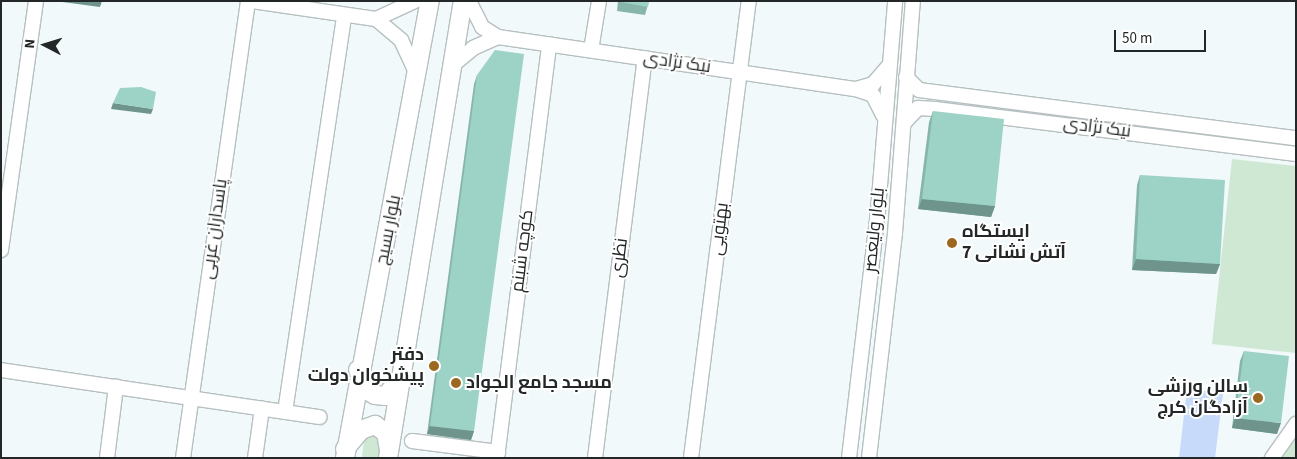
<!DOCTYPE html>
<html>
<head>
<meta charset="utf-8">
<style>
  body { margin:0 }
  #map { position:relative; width:1297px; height:459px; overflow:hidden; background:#f1f9fa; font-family:"Source Sans 3",Cairo,sans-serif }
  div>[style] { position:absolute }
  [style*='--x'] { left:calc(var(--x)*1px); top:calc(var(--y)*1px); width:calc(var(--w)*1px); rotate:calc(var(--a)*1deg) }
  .green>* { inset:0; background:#cfe8d4 }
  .water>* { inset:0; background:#c7daf9 }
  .roads { filter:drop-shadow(1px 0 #b7c0c1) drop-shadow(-1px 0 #b7c0c1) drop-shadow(0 1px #b7c0c1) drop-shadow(0 -1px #b7c0c1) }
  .minor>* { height:14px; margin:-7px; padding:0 7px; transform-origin:7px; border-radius:7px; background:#fff }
  .major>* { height:18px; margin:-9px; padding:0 9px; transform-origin:9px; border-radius:9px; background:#fff }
  .wall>* { inset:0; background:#87b5aa }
  .shaded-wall>* { inset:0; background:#6e948b }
  .building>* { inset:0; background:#9dd3c6 }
  .dots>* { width:14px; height:14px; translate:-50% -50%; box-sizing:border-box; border:2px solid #fff; border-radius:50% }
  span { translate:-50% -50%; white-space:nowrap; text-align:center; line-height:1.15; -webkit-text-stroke:4px #fff; paint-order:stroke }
  .street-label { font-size:18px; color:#242727 }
  .poi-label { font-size:18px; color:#242727; font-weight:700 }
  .left { translate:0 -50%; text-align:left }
  .right { translate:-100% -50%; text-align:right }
  .frame { position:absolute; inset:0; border:2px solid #242727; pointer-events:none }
  .north { position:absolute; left:20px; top:20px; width:50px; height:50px; -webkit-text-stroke:4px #fff; paint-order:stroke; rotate:275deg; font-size:14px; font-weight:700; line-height:20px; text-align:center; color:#242727 }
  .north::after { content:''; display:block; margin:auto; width:18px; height:22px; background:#242727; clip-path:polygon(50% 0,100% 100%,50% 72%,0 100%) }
  .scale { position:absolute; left:1114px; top:30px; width:92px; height:22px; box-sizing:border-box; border:2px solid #242727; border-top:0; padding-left:6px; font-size:15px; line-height:18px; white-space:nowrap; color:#242727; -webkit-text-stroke:4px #fff; paint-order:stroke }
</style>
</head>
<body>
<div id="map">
  <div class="green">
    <i style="clip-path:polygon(1232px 159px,1296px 166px,1296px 353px,1212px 344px)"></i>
    <i style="clip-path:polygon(373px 432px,382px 439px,380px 458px,362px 458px,364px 439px)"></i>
    <i style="clip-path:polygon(1296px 432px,1296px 458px,1279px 458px)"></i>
  </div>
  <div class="water">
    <i style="clip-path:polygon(1187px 389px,1223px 393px,1215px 458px,1179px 458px)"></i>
  </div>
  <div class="roads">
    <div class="minor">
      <i style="--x:252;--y:1;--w:125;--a:8.3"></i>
      <i style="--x:376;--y:19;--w:33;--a:40"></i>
      <i style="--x:401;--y:40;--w:35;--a:65"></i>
      <i style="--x:469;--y:1;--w:29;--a:63"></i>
      <i style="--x:482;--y:27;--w:19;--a:32"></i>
      <i style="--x:498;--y:37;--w:362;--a:8.3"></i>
      <i style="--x:376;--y:19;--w:43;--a:-24.8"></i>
      <i style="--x:591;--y:50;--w:50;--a:-80.7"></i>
      <i style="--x:453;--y:65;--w:26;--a:-40"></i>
      <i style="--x:473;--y:48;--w:27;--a:-24"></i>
      <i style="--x:906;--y:77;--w:18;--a:45"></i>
      <i style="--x:919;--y:90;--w:380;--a:7.3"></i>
      <i style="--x:883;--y:115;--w:22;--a:-117"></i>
      <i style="--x:873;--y:95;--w:18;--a:-161"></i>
      <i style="--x:856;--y:89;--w:18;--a:-16"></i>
      <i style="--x:873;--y:84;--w:23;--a:-49"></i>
      <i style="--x:904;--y:123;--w:21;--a:-47"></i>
      <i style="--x:918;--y:108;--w:17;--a:3"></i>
      <i style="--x:935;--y:109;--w:364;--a:7.1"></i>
      <i style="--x:1;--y:250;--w:251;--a:-82"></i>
      <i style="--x:1;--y:370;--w:322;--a:8.4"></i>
      <i style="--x:285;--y:412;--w:401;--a:-81.5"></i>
      <i style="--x:412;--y:441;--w:87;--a:7.3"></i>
      <i style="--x:107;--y:458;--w:72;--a:-82.8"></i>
      <i style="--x:183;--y:458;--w:462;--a:-81.9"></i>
      <i style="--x:255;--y:458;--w:50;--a:-82"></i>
      <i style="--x:497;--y:458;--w:417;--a:-82.8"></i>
      <i style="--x:595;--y:458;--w:403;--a:-82.9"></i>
      <i style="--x:691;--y:458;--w:461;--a:-82.8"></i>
      <i style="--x:849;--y:458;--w:250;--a:-83.3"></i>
      <i style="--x:878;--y:210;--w:210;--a:-85.3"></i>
      <i style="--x:869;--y:458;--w:226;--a:-83.4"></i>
      <i style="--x:895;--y:233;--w:233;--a:-85.6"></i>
      <i style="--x:1272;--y:458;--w:42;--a:-54.8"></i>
    </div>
    <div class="major">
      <i style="--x:358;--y:370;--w:23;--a:65"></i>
      <i style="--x:368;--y:391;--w:8;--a:30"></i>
      <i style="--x:375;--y:395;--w:11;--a:5"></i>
      <i style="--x:386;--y:396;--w:24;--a:-52"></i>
      <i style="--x:345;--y:449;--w:25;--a:-50"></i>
      <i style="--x:361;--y:430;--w:15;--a:-20"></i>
      <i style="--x:375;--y:425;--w:14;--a:36"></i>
      <i style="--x:386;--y:433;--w:17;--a:80"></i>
      <i style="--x:345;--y:458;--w:465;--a:-79.5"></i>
      <i style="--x:388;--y:458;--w:463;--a:-80.7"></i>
    </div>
  </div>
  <div class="wall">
    <i style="clip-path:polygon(618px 1px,649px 1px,645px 15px,617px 11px)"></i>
    <i style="clip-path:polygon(477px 75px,474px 431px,471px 440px,427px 434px,474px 84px)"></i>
    <i style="clip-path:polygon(933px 111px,995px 206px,991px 217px,918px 209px,929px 122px)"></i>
    <i style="clip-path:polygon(1140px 175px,1220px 264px,1216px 274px,1132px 270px,1137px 185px)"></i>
    <i style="clip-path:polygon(1244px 351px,1277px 434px,1232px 428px,1240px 361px)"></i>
  </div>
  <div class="shaded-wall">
    <i style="clip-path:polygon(55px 1px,102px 1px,100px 7px)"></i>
    <i style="clip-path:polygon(113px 103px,153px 109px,151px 114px,111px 109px)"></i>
    <i style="clip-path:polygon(922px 199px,995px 206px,991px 217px,918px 209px)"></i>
    <i style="clip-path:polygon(1136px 259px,1220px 264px,1216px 274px,1132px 270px)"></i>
    <i style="clip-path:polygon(1235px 418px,1281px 423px,1277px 434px,1232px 428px)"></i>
    <i style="clip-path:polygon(430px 426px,474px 431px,471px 440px,427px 434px)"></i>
  </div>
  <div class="building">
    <i style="clip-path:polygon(620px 1px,649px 1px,648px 7px,620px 2px)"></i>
    <i style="clip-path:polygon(495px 50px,524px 54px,474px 431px,430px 426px,477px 75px)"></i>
    <i style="clip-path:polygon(141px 87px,156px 92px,153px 109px,113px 103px,120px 88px)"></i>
    <i style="clip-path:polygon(933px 111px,1004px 119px,995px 206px,922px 199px)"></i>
    <i style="clip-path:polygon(1140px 175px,1225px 180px,1220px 264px,1136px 259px)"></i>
    <i style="clip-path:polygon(1244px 351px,1289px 356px,1281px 423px,1235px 418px)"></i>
  </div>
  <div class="dots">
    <i style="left:952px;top:243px;background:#9c681f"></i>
    <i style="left:434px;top:366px;background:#9c681f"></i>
    <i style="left:456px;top:383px;background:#9c681f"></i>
    <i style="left:1258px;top:398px;background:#9c681f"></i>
  </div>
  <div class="street-label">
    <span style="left:677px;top:63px;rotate:8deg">نیک نژادی</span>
    <span style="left:1097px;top:128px;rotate:7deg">نیک نژادی</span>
    <span style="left:215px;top:229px;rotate:-82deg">پاسداران غربی</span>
    <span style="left:720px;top:229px;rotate:-83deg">بهتویی</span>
    <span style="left:389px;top:230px;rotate:-79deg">بلوار بسیج</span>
    <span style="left:875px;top:230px;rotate:-84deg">بلوار ولیعصر</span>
    <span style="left:523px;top:251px;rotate:-83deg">کوچه شبنم</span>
    <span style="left:620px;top:258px;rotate:-83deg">نظری</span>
  </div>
  <div class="poi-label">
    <span class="left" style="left:962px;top:243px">ایستگاه<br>آتش نشانی 7</span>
    <span class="right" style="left:424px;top:366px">دفتر<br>پیشخوان دولت</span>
    <span class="left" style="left:466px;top:383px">مسجد جامع الجواد</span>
    <span class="right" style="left:1248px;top:398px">سالن ورزشی<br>آزادگان کرج</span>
  </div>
  <div class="frame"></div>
  <div class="north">N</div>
  <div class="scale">50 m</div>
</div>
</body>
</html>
